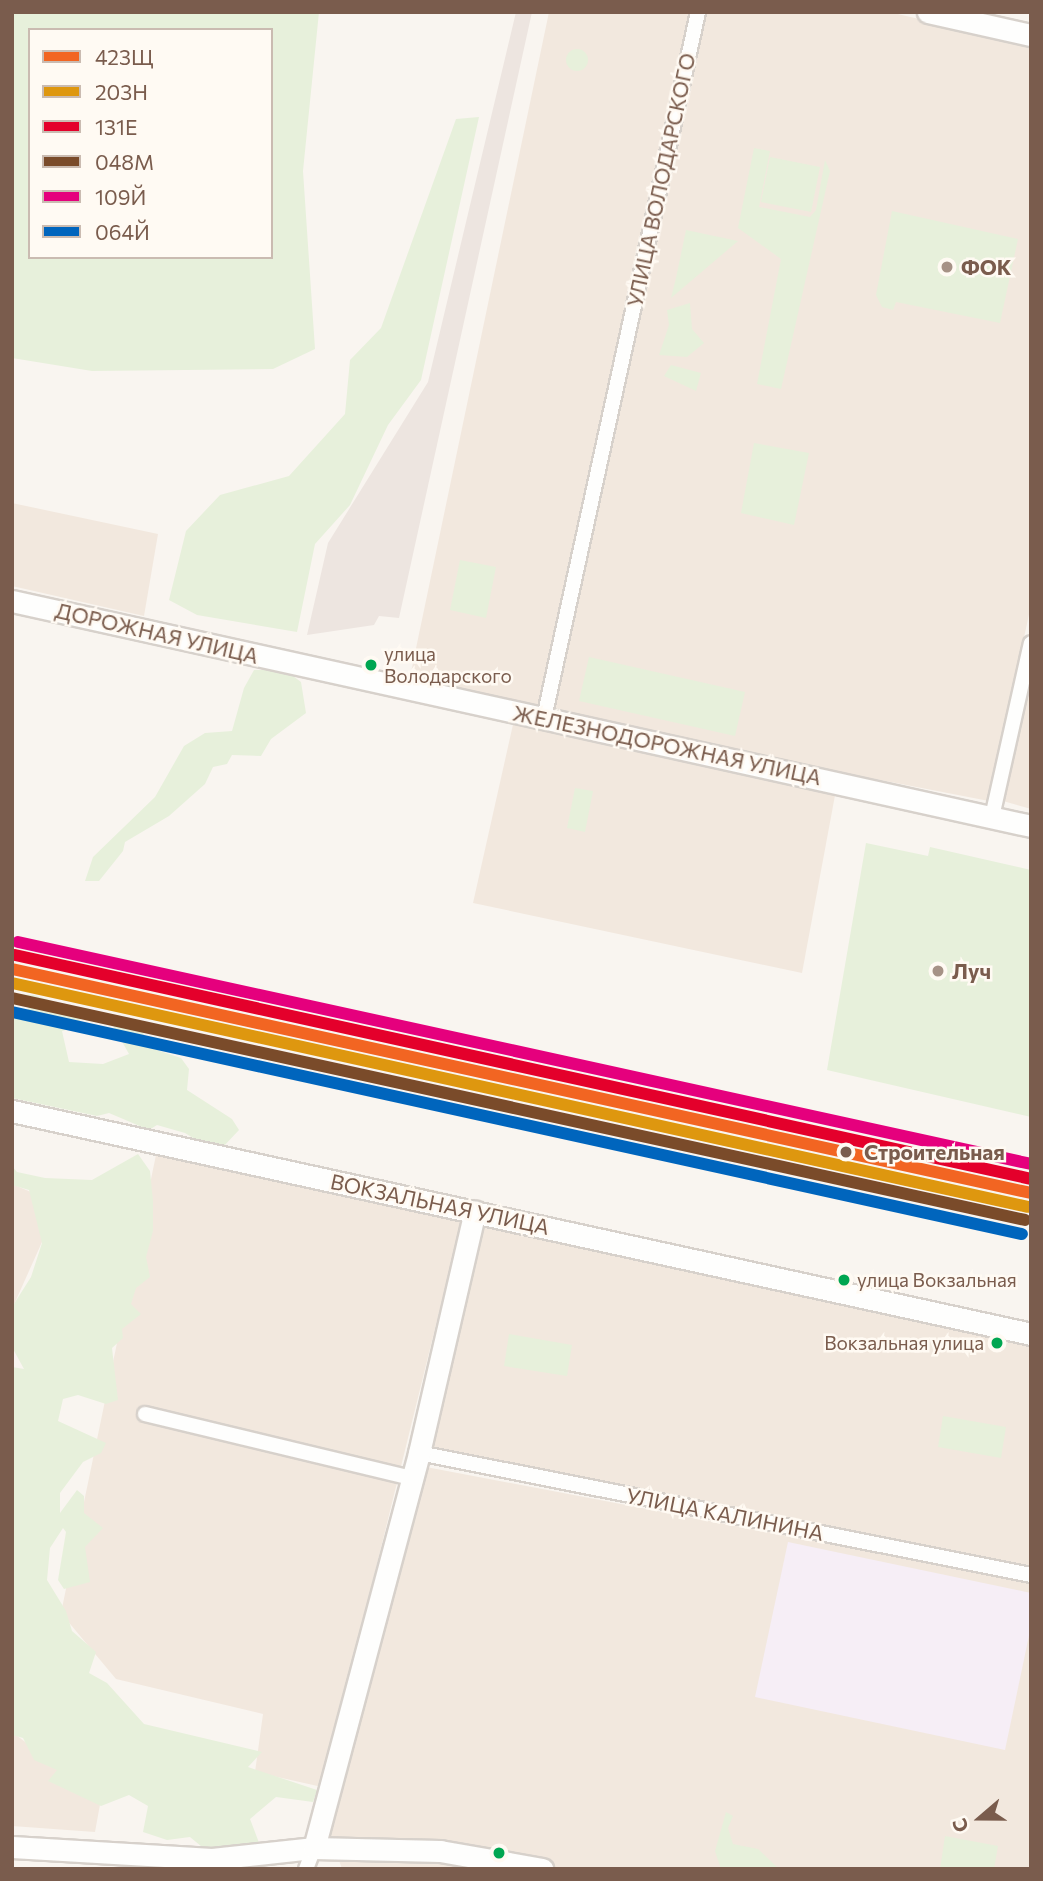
<!DOCTYPE html>
<html>
<head>
<meta charset="utf-8">
<style>
  body { margin:0 }
  #map { position:relative; width:1043px; height:1881px; overflow:hidden; background:#f9f5f0; font-family:Commissioner,sans-serif }
  div>[style] { position:absolute }
  [style*='--x'] { left:calc(var(--x)*1px); top:calc(var(--y)*1px); width:calc(var(--w)*1px); rotate:calc(var(--a)*1deg) }
  .residential>* { inset:0; background:#f2e8de }
  .industrial>* { inset:0; background:#ede5e0 }
  .education>* { inset:0; background:#f6eef6 }
  .green>* { inset:0; background:#e7f0db }
  .round { border-radius:50% }
  .roads { filter:drop-shadow(2px 0 #d7d1cb) drop-shadow(-2px 0 #d7d1cb) drop-shadow(0 2px #d7d1cb) drop-shadow(0 -2px #d7d1cb) }
  .street>* { height:14px; margin:-7px; padding:0 7px; transform-origin:7px; border-radius:7px; background:#fefefd }
  .secondary>* { height:21px; margin:-10.5px; padding:0 10.5px; transform-origin:10.5px; border-radius:10.5px; background:#fefefd }
  .rail-1>* { height:12px; margin:-6px; padding:0 6px; transform-origin:6px; border-radius:6px; background:#f26522 }
  .rail-2>* { height:12px; margin:-6px; padding:0 6px; transform-origin:6px; border-radius:6px; background:#de970f }
  .rail-3>* { height:12px; margin:-6px; padding:0 6px; transform-origin:6px; border-radius:6px; background:#e4002b }
  .rail-4>* { height:12px; margin:-6px; padding:0 6px; transform-origin:6px; border-radius:6px; background:#7a4b2a }
  .rail-5>* { height:12px; margin:-6px; padding:0 6px; transform-origin:6px; border-radius:6px; background:#e5007d }
  .rail-6>* { height:12px; margin:-6px; padding:0 6px; transform-origin:6px; border-radius:6px; background:#0065bd }
  .dots>* { width:19px; height:19px; translate:-50% -50%; box-sizing:border-box; border:4px solid #fffaf3; border-radius:50% }
  span { translate:-50% -50%; white-space:nowrap; text-align:center; line-height:1.15; -webkit-text-stroke:5px #fffaf3; paint-order:stroke }
  .bus-label { font-size:19px; color:#7a5c4d }
  .left { translate:0 -50%; text-align:left }
  .right { translate:-100% -50%; text-align:right }
  .street-label { font-size:21px; color:#7a5c4d }
  .poi-label { font-size:21px; color:#7a5c4d; font-weight:700 }
  .stop-label { font-size:21px; color:#7a5c4d; font-weight:700 }
  .frame { position:absolute; inset:0; border:14px solid #7a5c4d; pointer-events:none }
  .legend { position:absolute; left:28px; top:28px; width:245px; height:231px; box-sizing:border-box; background:#fffaf3; border:2px solid #cabbb1; margin:0; padding:9px 12px; list-style:none; font-size:21px; color:#7a5c4d }
  .legend li { display:flex; align-items:center; gap:14px; height:35px }
  .legend b { width:35px; border:2px solid #cabbb1 }
  .north { position:absolute; left:945px; top:1783px; width:70px; height:70px; -webkit-text-stroke:5px #fffaf3; paint-order:stroke; rotate:250deg; font-size:19px; font-weight:700; line-height:28px; text-align:center; color:#7a5c4d }
  .north::after { content:''; display:block; margin:auto; width:24px; height:32px; background:#7a5c4d; clip-path:polygon(50% 0,100% 100%,50% 72%,0 100%) }
</style>
</head>
<body>
<div id="map">
  <div class="residential">
    <i style="clip-path:polygon(549px 12px,692px 12px,541px 708px,410px 677px)"></i>
    <i style="clip-path:polygon(703px 12px,889px 12px,1031px 45px,1031px 605px,989px 801px,549px 716px)"></i>
    <i style="clip-path:polygon(12px 503px,158px 534px,144px 616px,12px 586px)"></i>
    <i style="clip-path:polygon(1031px 678px,1031px 809px,1003px 801px)"></i>
    <i style="clip-path:polygon(514px 720px,836px 790px,802px 973px,473px 903px)"></i>
    <i style="clip-path:polygon(156px 1155px,462px 1219px,322px 1787px,255px 1772px,263px 1714px,116px 1679px,61px 1613px)"></i>
    <i style="clip-path:polygon(12px 1184px,59px 1204px,12px 1309px)"></i>
    <i style="clip-path:polygon(480px 1223px,1031px 1343px,1031px 1567px,430px 1450px)"></i>
    <i style="clip-path:polygon(426px 1467px,1031px 1582px,1031px 1869px,342px 1869px,329px 1831px)"></i>
    <i style="clip-path:polygon(12px 1732px,101px 1799px,95px 1832px,12px 1826px)"></i>
  </div>
  <div class="industrial">
    <i style="clip-path:polygon(516px 12px,532px 12px,399px 618px,379px 616px,374px 625px,307px 635px,328px 543px,428px 382px)"></i>
  </div>
  <div class="education">
    <i style="clip-path:polygon(788px 1542px,1031px 1593px,1031px 1626px,1005px 1750px,755px 1697px)"></i>
  </div>
  <div class="green">
    <i style="clip-path:polygon(evenodd,12px 12px,319px 12px,303px 171px,315px 349px,273px 369px,92px 371px,12px 358px,12px 12px,30px 30px,271px 30px,271px 257px,30px 257px,30px 30px)"></i>
    <i class="round" style="left:566px;top:49px;width:22px;height:22px"></i>
    <i style="clip-path:polygon(479px 117px,421px 380px,388px 425px,350px 505px,315px 544px,297px 632px,197px 615px,169px 600px,186px 531px,220px 495px,289px 476px,345px 414px,350px 360px,381px 328px,456px 119px)"></i>
    <i style="clip-path:polygon(754px 148px,770px 151px,759px 207px,810px 217px,816px 210px,825px 160px,830px 171px,781px 389px,757px 384px,781px 259px,738px 228px)"></i>
    <i style="clip-path:polygon(770px 157px,820px 167px,811px 212px,761px 202px)"></i>
    <i style="clip-path:polygon(892px 211px,1018px 239px,1000px 323px,896px 302px,893px 310px,882px 307px,876px 295px)"></i>
    <i style="clip-path:polygon(686px 230px,738px 241px,671px 298px,676px 278px)"></i>
    <i style="clip-path:polygon(690px 303px,692px 329px,704px 343px,687px 357px,659px 355px,669px 325px,667px 310px)"></i>
    <i style="clip-path:polygon(671px 365px,701px 373px,696px 391px,664px 376px)"></i>
    <i style="clip-path:polygon(754px 443px,809px 453px,794px 525px,741px 513px)"></i>
    <i style="clip-path:polygon(460px 560px,496px 567px,486px 618px,450px 610px)"></i>
    <i style="clip-path:polygon(589px 657px,745px 692px,735px 736px,579px 701px)"></i>
    <i style="clip-path:polygon(254px 670px,285px 670px,301px 682px,306px 713px,271px 739px,261px 756px,232px 755px,227px 764px,213px 767px,205px 784px,169px 816px,125px 842px,123px 851px,99px 881px,85px 881px,93px 857px,155px 797px,184px 746px,205px 733px,232px 731px,244px 688px)"></i>
    <i style="clip-path:polygon(575px 788px,593px 791px,585px 832px,567px 828px)"></i>
    <i style="clip-path:polygon(866px 843px,928px 856px,930px 847px,1031px 870px,1031px 1117px,827px 1070px)"></i>
    <i style="clip-path:polygon(12px 994px,34px 995px,85px 1012px,76px 1027px,62px 1031px,69px 1062px,103px 1064px,129px 1054px,111px 1022px,113px 1015px,127px 1017px,140px 1027px,151px 1048px,181px 1058px,189px 1069px,187px 1090px,232px 1119px,239px 1130px,222px 1148px,208px 1147px,185px 1133px,157px 1125px,149px 1130px,109px 1113px,97px 1116px,12px 1098px,12px 1011px,23px 1013px,29px 1008px)"></i>
    <i style="clip-path:polygon(138px 1154px,150px 1171px,153px 1201px,153px 1231px,146px 1257px,150px 1277px,136px 1288px,131px 1304px,141px 1314px,122px 1329px,123px 1338px,112px 1348px,118px 1400px,106px 1404px,78px 1395px,63px 1399px,58px 1421px,106px 1443px,101px 1453px,83px 1462px,60px 1493px,60px 1513px,77px 1490px,84px 1496px,84px 1513px,103px 1528px,85px 1547px,90px 1582px,64px 1589px,58px 1580px,66px 1532px,63px 1528px,50px 1548px,47px 1580px,66px 1611px,72px 1631px,96px 1652px,89px 1673px,107px 1683px,144px 1724px,262px 1752px,248px 1767px,317px 1790px,313px 1802px,276px 1797px,250px 1819px,261px 1848px,213px 1856px,190px 1837px,167px 1840px,143px 1832px,148px 1806px,129px 1795px,101px 1806px,48px 1781px,57px 1770px,34px 1760px,23px 1738px,12px 1735px,12px 1367px,24px 1369px,12px 1347px,12px 1307px,31px 1277px,42px 1243px,29px 1190px,12px 1185px,12px 1166px,17px 1172px,45px 1178px,92px 1180px)"></i>
    <i style="clip-path:polygon(509px 1334px,572px 1345px,567px 1376px,504px 1366px)"></i>
    <i style="clip-path:polygon(943px 1416px,1006px 1427px,1001px 1458px,938px 1447px)"></i>
    <i style="clip-path:polygon(726px 1812px,733px 1816px,728px 1828px,733px 1844px,758px 1849px,779px 1869px,721px 1869px,715px 1851px)"></i>
    <i style="clip-path:polygon(945px 1836px,998px 1846px,994px 1869px,940px 1869px)"></i>
  </div>
  <div class="roads">
    <div class="street">
      <i style="--x:544;--y:718;--w:723;--a:-77.69"></i>
      <i style="--x:992;--y:817;--w:178;--a:-77.4"></i>
      <i style="--x:145;--y:1414;--w:275;--a:13.5"></i>
      <i style="--x:419;--y:1453;--w:624;--a:11.27"></i>
      <i style="--x:306;--y:1869;--w:22;--a:-69"></i>
    </div>
    <div class="secondary">
      <i style="--x:928;--y:12;--w:106;--a:12.6"></i>
      <i style="--x:12;--y:601;--w:1044;--a:12.45"></i>
      <i style="--x:12;--y:1111;--w:1043;--a:12.34"></i>
      <i style="--x:12;--y:1847;--w:200;--a:3.4"></i>
      <i style="--x:212;--y:1859;--w:103;--a:-6.2"></i>
      <i style="--x:314;--y:1848;--w:126;--a:1.4"></i>
      <i style="--x:440;--y:1851;--w:104;--a:10"></i>
      <i style="--x:314;--y:1848;--w:409;--a:-75.1"></i>
      <i style="--x:419;--y:1453;--w:248;--a:-77"></i>
    </div>
  </div>
  <div class="rail-1">
    <i style="--x:12;--y:969;--w:1043;--a:12.4"></i>
  </div>
  <div class="rail-2">
    <i style="--x:12;--y:983;--w:1040;--a:12.43"></i>
  </div>
  <div class="rail-3">
    <i style="--x:15;--y:955;--w:1040;--a:12.43"></i>
  </div>
  <div class="rail-4">
    <i style="--x:12;--y:998;--w:1037;--a:12.36"></i>
  </div>
  <div class="rail-5">
    <i style="--x:18;--y:942;--w:1037;--a:12.36"></i>
  </div>
  <div class="rail-6">
    <i style="--x:12;--y:1012;--w:1034;--a:12.4"></i>
  </div>
  <div class="dots">
    <i style="left:947px;top:267px;background:#a69286"></i>
    <i style="left:371px;top:665px;background:#00a651"></i>
    <i style="left:938px;top:971px;background:#a69286"></i>
    <i style="left:846px;top:1152px;background:#7a5c4d"></i>
    <i style="left:844px;top:1280px;background:#00a651"></i>
    <i style="left:997px;top:1343px;background:#00a651"></i>
    <i style="left:499px;top:1853px;background:#00a651"></i>
  </div>
  <div class="bus-label">
    <span class="left" style="left:384px;top:665px">улица<br>Володарского</span>
    <span class="left" style="left:857px;top:1280px">улица Вокзальная</span>
    <span class="right" style="left:984px;top:1343px">Вокзальная улица</span>
  </div>
  <div class="street-label">
    <span style="left:661px;top:180px;rotate:-78deg">УЛИЦА ВОЛОДАРСКОГО</span>
    <span style="left:157px;top:633px;rotate:13deg">ДОРОЖНАЯ УЛИЦА</span>
    <span style="left:667px;top:745px;rotate:12deg">ЖЕЛЕЗНОДОРОЖНАЯ УЛИЦА</span>
    <span style="left:440px;top:1204px;rotate:12deg">ВОКЗАЛЬНАЯ УЛИЦА</span>
    <span style="left:725px;top:1514px;rotate:11deg">УЛИЦА КАЛИНИНА</span>
  </div>
  <div class="poi-label">
    <span class="left" style="left:961px;top:267px">ФОК</span>
    <span class="left" style="left:952px;top:971px">Луч</span>
  </div>
  <div class="stop-label">
    <span class="left" style="left:864px;top:1152px">Строительная</span>
  </div>
  <div class="frame"></div>
  <ul class="legend">
  <li><b style="height:9px;background:#f26522"></b>423Щ</li>
  <li><b style="height:9px;background:#de970f"></b>203Н</li>
  <li><b style="height:9px;background:#e4002b"></b>131Е</li>
  <li><b style="height:9px;background:#7a4b2a"></b>048М</li>
  <li><b style="height:9px;background:#e5007d"></b>109Й</li>
  <li><b style="height:9px;background:#0065bd"></b>064Й</li>
  </ul>
  <div class="north">С</div>
</div>
</body>
</html>
